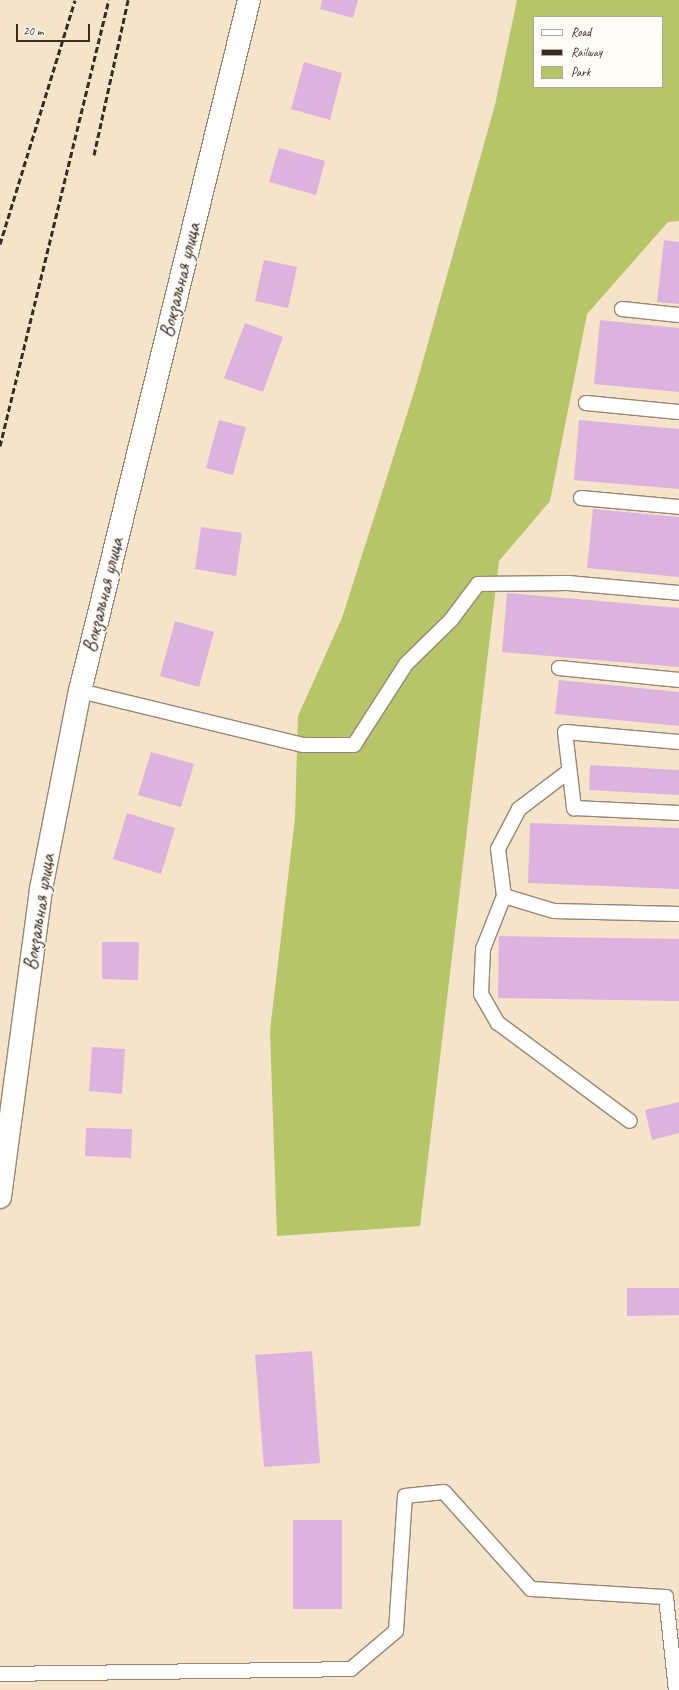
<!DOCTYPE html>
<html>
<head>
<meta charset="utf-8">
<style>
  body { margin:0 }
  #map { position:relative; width:679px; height:1690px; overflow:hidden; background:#f5e3ca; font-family:Caveat,sans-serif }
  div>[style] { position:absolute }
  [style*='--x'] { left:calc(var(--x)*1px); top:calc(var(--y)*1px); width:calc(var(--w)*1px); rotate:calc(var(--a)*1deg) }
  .green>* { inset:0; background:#b6c567 }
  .building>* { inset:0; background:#dcb3de }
  .roads { filter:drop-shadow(1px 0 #988674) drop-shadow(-1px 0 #988674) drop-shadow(0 1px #988674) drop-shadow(0 -1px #988674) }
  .lane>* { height:14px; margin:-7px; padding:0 7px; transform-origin:7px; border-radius:7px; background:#fff }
  .street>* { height:22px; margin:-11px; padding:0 11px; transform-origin:11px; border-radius:11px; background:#fff }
  .rail>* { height:3px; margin-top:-1.5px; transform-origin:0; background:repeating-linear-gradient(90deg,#3b2a1e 0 6px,transparent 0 9px) }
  span { translate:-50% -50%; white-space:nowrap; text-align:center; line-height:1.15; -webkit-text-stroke:3px #fdfcf7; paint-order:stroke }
  .street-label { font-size:20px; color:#3b2a1e }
  .legend { position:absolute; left:533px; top:16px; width:130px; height:72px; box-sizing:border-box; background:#fdfcf7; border:1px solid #afa8a0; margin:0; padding:5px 7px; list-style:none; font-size:12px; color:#3b2a1e }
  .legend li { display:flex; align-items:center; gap:8px; height:20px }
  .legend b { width:20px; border:1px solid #afa8a0 }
  .scale { position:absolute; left:16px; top:24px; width:74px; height:18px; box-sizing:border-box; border:2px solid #3b2a1e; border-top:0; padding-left:5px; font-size:12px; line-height:14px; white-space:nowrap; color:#3b2a1e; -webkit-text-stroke:3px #fdfcf7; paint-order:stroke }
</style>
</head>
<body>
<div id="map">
  <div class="green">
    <i style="clip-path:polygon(evenodd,517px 0,679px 0,679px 221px,668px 222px,587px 314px,550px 501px,499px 561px,420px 1226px,277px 1236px,270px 1031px,295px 818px,298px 716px,342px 618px,415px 389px,495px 105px,517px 0,534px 17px,662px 17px,662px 87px,534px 87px,534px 17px)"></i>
  </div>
  <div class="building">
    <i style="clip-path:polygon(322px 0,358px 0,353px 18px,320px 9px)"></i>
    <i style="clip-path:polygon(304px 62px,342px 73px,330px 120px,291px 109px)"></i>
    <i style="clip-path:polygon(279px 148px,325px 161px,316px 195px,269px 182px)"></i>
    <i style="clip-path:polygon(664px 240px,679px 242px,679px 304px,657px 302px)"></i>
    <i style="clip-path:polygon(264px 260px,297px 267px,288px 308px,255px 301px)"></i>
    <i style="clip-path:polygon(600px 320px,679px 328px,679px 392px,594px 384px)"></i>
    <i style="clip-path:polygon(245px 323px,283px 337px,263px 392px,224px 378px)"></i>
    <i style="clip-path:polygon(219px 420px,246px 427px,233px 475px,206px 468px)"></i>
    <i style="clip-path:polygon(579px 420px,679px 429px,679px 489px,574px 480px)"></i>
    <i style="clip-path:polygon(593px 509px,679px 517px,679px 577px,587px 568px)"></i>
    <i style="clip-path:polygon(201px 527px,242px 533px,236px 576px,195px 569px)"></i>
    <i style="clip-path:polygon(507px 593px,679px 608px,679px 667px,502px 652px)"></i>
    <i style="clip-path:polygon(175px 621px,214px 632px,199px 687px,160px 676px)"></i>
    <i style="clip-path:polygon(559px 680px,679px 692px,679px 726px,555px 714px)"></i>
    <i style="clip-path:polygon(151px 752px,194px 764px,181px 807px,138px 795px)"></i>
    <i style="clip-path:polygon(590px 765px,679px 770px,679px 795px,589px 790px)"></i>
    <i style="clip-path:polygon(127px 813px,175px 828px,161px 874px,113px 859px)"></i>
    <i style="clip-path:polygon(530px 823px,679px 828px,679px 889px,528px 883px)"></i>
    <i style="clip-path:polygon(499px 936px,679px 939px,679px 1001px,498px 998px)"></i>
    <i style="clip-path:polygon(102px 942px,139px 942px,138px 980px,102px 979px)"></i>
    <i style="clip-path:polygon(92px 1047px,125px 1049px,122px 1094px,89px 1091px)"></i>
    <i style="clip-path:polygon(679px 1102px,679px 1133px,652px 1140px,645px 1110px)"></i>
    <i style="clip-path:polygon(86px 1128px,132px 1129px,131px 1158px,85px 1156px)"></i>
    <i style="clip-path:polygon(627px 1288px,679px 1288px,679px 1315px,627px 1316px)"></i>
    <i style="clip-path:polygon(312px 1351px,320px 1463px,264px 1467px,255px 1355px)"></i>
    <i style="clip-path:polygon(293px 1520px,342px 1520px,342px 1609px,293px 1609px)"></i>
  </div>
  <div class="roads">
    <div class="lane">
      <i style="--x:622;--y:309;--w:57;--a:6"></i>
      <i style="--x:586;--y:403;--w:93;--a:5.5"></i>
      <i style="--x:581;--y:498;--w:98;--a:5.2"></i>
      <i style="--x:559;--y:668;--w:121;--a:5.7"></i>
      <i style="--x:80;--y:691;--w:230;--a:13.6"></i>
      <i style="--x:304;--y:745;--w:50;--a:0"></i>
      <i style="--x:354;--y:745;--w:96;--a:-57.3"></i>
      <i style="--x:406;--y:664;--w:63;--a:-44.4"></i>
      <i style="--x:451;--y:620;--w:45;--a:-53.1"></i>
      <i style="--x:478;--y:584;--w:90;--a:-0.6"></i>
      <i style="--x:568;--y:583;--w:111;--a:5.1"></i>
      <i style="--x:679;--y:742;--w:114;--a:-175"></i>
      <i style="--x:565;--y:732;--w:77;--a:83.2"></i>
      <i style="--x:574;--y:808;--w:105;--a:2.7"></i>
      <i style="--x:569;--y:771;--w:63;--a:142.8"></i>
      <i style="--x:519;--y:809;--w:45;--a:117.7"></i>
      <i style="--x:498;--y:849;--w:47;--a:82.7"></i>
      <i style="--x:504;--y:896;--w:52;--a:16.7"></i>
      <i style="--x:554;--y:911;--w:125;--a:1.4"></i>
      <i style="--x:504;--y:896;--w:57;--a:111.6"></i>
      <i style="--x:483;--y:949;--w:45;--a:92.5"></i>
      <i style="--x:481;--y:994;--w:34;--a:60"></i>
      <i style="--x:498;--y:1023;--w:164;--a:36.6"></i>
      <i style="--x:0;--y:1674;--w:351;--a:-0.8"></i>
      <i style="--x:351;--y:1669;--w:59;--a:-40.2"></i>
      <i style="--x:396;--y:1631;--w:135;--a:-86.2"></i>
      <i style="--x:405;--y:1496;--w:39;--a:-6"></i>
      <i style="--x:444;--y:1492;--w:130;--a:48.1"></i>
      <i style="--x:531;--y:1589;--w:135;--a:3.4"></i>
      <i style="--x:666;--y:1597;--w:94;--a:83.9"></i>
    </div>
    <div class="street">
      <i style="--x:0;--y:1197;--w:311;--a:-82.4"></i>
      <i style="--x:41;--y:889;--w:202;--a:-78.9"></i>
      <i style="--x:80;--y:691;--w:711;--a:-76.26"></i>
    </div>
  </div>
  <div class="rail">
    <i style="--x:94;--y:155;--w:159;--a:-77.6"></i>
    <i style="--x:0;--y:244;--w:255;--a:-72.9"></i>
    <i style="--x:0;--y:446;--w:459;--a:-76.3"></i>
  </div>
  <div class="street-label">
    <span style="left:180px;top:280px;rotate:-76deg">Вокзальная улица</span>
    <span style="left:103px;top:595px;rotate:-76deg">Вокзальная улица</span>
    <span style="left:39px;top:912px;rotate:-81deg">Вокзальная улица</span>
  </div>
  <ul class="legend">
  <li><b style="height:5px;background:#fff"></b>Road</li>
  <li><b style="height:5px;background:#3b2a1e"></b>Railway</li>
  <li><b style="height:11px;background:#b6c567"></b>Park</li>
  </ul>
  <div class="scale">20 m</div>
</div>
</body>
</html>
